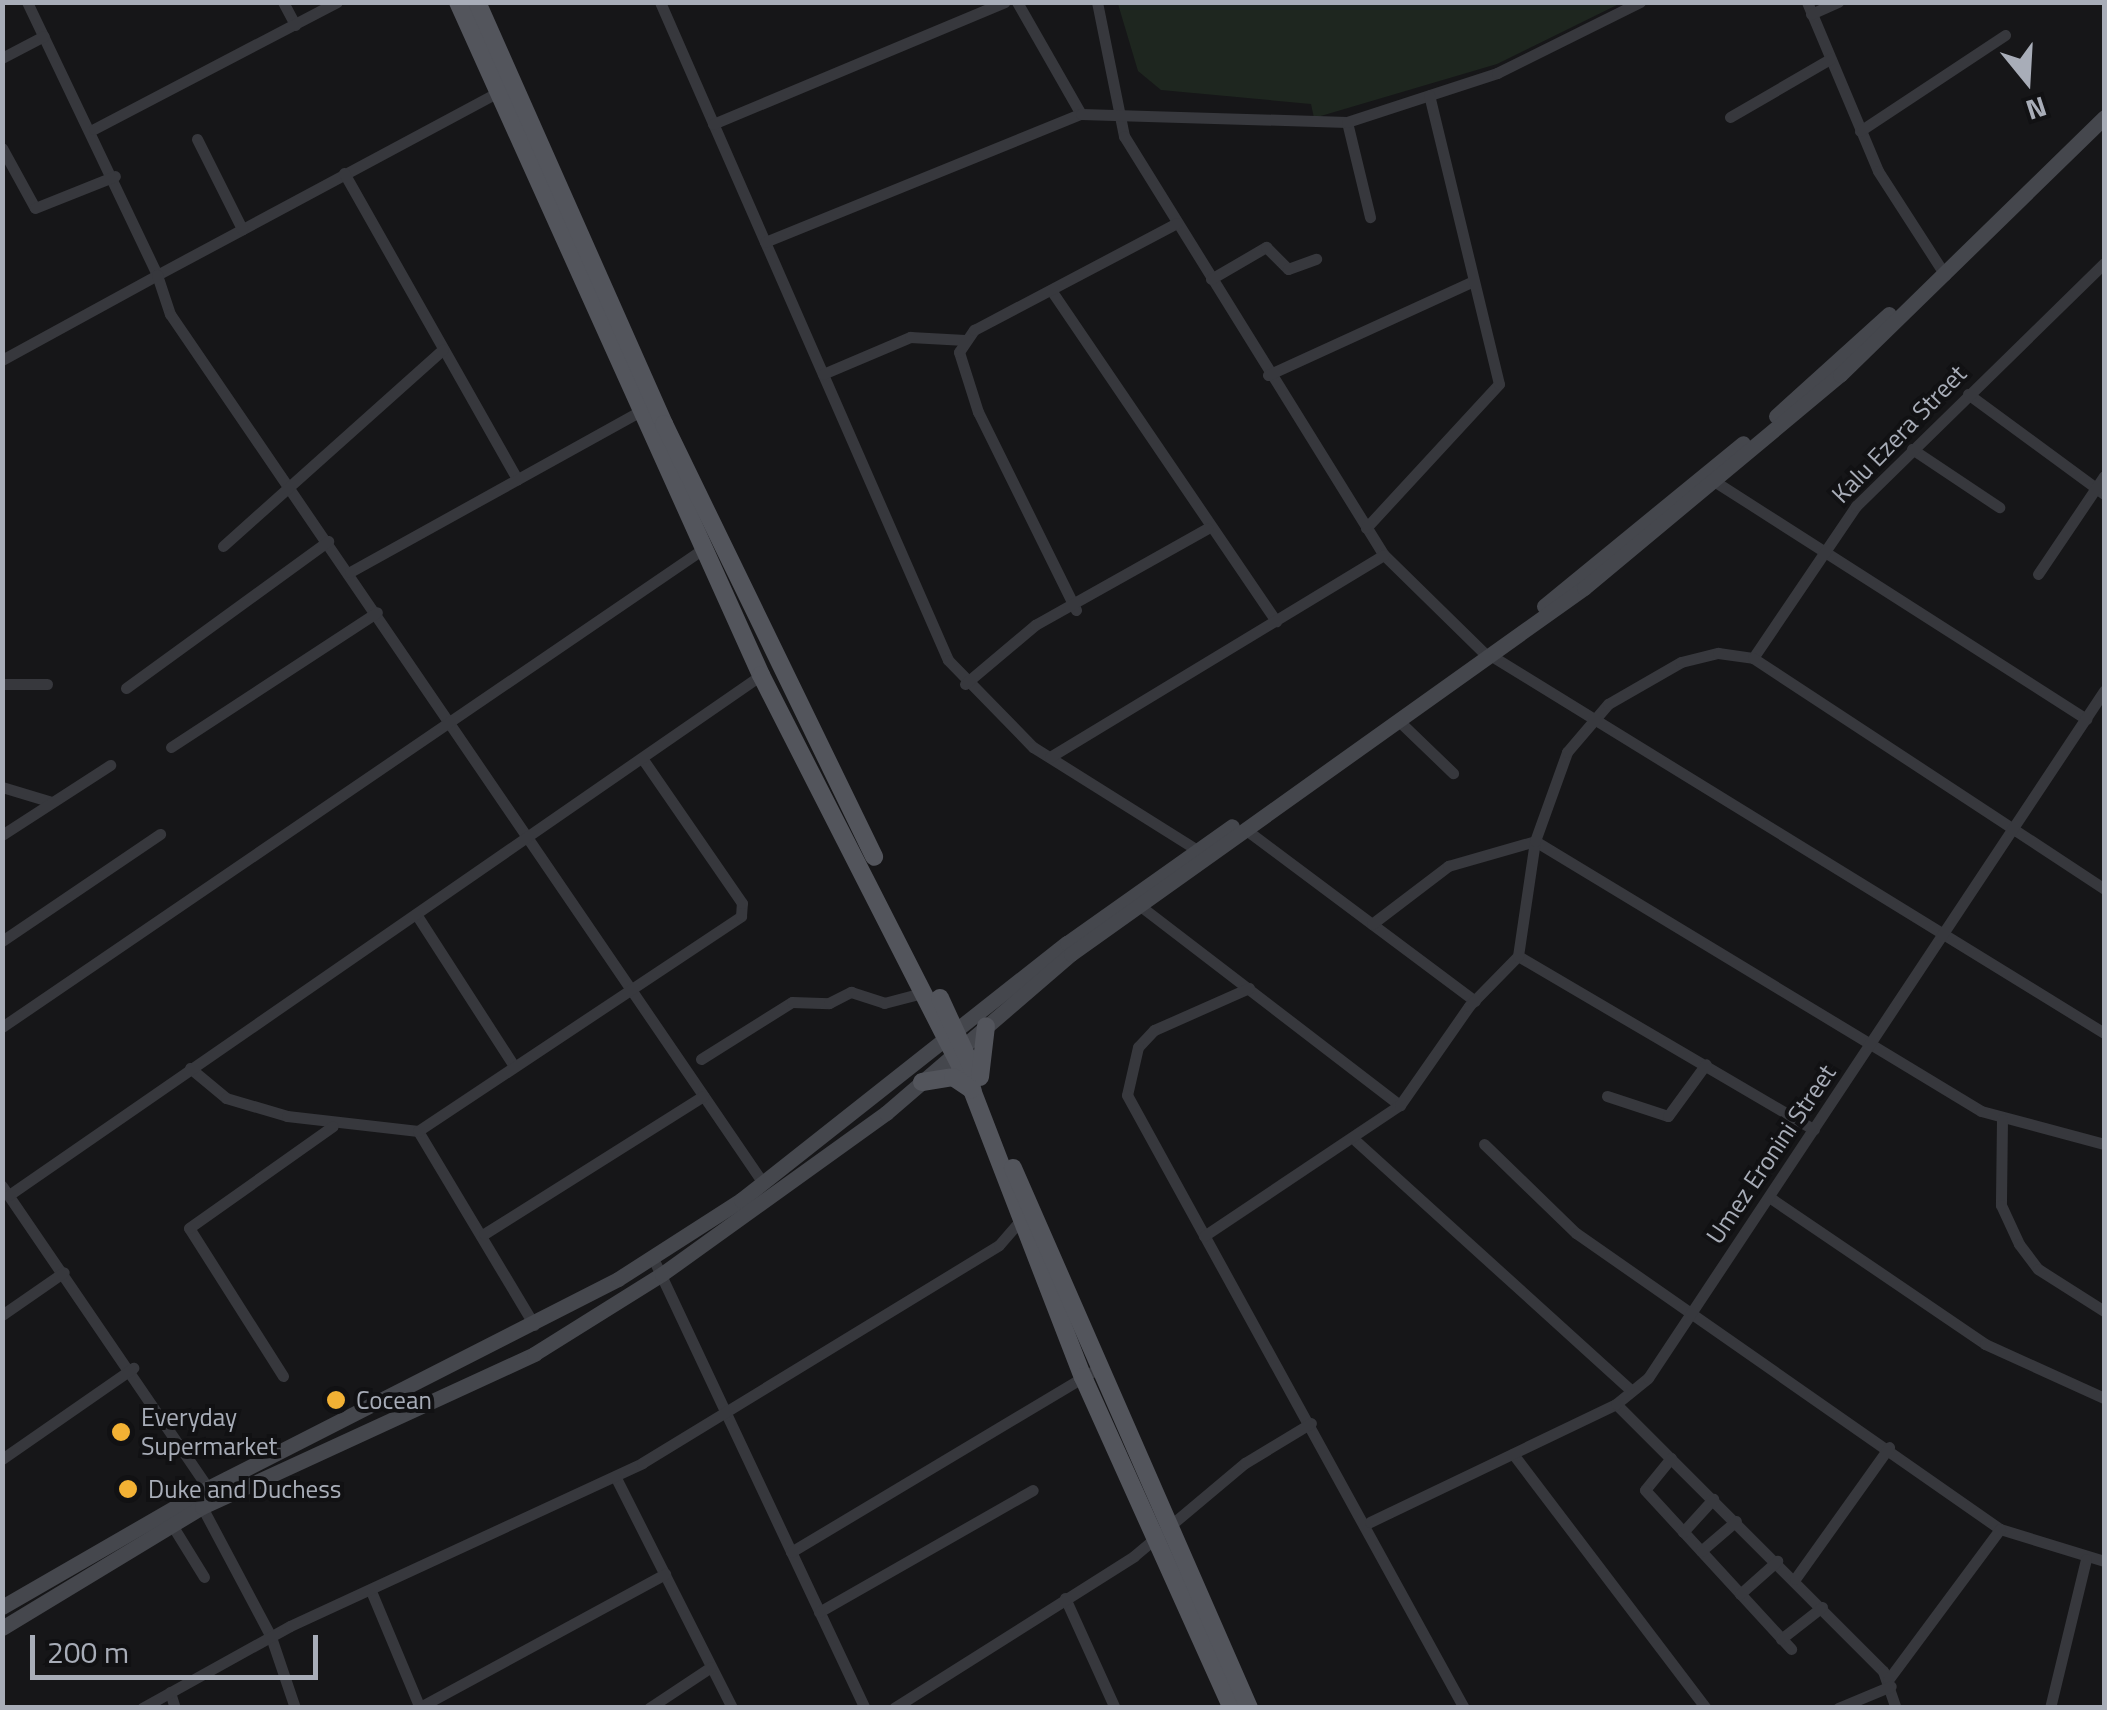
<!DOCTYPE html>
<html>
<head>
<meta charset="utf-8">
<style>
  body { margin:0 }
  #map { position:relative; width:2107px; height:1710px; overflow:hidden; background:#161618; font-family:"Titillium Web",sans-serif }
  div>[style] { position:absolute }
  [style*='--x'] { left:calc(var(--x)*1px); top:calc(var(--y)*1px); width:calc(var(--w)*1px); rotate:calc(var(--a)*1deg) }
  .green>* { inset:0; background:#1e261f }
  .street>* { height:11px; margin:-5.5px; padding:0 5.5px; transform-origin:5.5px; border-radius:5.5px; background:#37383d }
  .secondary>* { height:15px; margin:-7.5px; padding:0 7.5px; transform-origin:7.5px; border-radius:7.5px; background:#45474d }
  .primary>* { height:18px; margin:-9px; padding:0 9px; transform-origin:9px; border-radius:9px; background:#53555c }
  .dots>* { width:28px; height:28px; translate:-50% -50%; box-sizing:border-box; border:5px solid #111113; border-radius:50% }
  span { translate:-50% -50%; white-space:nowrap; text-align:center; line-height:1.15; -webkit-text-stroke:8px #111113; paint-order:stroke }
  .street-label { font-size:25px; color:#a8adb8 }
  .poi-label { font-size:25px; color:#a8adb8 }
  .left { translate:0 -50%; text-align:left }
  .frame { position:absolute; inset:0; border:5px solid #a8adb8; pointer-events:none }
  .north { position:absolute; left:1977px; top:30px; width:100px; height:100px; -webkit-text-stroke:8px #111113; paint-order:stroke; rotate:162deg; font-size:28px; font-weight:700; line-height:40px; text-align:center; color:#a8adb8 }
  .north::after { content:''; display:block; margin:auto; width:35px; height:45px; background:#a8adb8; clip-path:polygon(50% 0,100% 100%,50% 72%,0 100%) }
  .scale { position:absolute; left:30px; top:1635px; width:288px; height:45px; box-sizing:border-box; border:5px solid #a8adb8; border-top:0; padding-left:12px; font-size:30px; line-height:35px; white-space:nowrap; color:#a8adb8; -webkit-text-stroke:8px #111113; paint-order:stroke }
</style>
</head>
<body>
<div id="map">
  <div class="green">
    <i style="clip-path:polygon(1621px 3px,1497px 64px,1314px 118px,1311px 104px,1161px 90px,1138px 71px,1118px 4px)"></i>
  </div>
  <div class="street">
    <i style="--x:27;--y:2;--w:302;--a:64.5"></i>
    <i style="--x:157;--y:275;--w:391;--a:-28.2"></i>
    <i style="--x:283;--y:2;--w:26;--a:62"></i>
    <i style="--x:660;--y:2;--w:718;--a:66.36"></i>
    <i style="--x:948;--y:660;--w:122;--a:45.7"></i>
    <i style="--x:1033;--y:747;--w:194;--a:32.1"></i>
    <i style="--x:1017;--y:2;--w:129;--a:60.3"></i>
    <i style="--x:1097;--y:2;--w:137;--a:78.6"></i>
    <i style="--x:1124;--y:136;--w:493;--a:58.2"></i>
    <i style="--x:1384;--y:555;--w:140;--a:44.4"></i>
    <i style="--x:1807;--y:2;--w:183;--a:67.2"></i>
    <i style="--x:1878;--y:171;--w:124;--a:57.2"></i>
    <i style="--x:1811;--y:14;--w:30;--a:-24"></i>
    <i style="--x:2;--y:58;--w:47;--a:-27.6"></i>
    <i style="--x:1730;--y:117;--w:116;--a:-30.1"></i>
    <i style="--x:1347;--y:122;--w:98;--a:76.4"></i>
    <i style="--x:713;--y:124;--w:316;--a:-22.7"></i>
    <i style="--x:94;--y:129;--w:274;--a:-27.6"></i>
    <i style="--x:1860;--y:131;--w:174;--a:-33.5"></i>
    <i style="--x:197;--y:139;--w:101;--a:63.4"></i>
    <i style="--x:2;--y:148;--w:68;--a:61.2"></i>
    <i style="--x:35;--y:208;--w:86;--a:-21.8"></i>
    <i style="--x:344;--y:173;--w:352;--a:60.5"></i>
    <i style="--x:765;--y:242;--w:341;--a:-22.1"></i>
    <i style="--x:1081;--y:114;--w:266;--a:1.7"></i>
    <i style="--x:1347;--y:122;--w:158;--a:-18.1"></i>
    <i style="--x:1497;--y:73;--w:160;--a:-26.4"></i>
    <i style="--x:1211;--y:279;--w:64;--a:-30.2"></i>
    <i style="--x:1266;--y:247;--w:31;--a:45"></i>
    <i style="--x:1288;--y:269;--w:30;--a:-20"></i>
    <i style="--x:1053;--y:293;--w:397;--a:55.8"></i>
    <i style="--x:2;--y:360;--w:177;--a:-28.7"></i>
    <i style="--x:157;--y:275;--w:41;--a:71.6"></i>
    <i style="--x:170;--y:314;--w:1052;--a:55.69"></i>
    <i style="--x:823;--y:374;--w:95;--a:-23"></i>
    <i style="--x:910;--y:337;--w:55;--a:3.1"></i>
    <i style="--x:1268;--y:375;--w:226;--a:-24.6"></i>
    <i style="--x:1968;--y:394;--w:169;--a:36.3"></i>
    <i style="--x:1912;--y:449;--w:105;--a:33.7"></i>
    <i style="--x:1714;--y:481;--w:442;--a:32.6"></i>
    <i style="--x:1366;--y:528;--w:196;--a:-47.3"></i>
    <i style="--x:1499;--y:384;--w:297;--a:-103.6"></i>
    <i style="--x:223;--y:546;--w:295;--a:-41.8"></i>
    <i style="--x:350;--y:572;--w:334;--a:-29"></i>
    <i style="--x:2038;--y:574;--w:118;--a:-56"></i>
    <i style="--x:1076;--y:610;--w:221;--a:-116.3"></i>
    <i style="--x:978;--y:412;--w:63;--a:-107.6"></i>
    <i style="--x:959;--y:352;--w:27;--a:-56"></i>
    <i style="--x:974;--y:330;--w:229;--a:-27.8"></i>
    <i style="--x:1495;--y:658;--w:715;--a:31.62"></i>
    <i style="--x:1753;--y:658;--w:184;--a:-55.9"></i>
    <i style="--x:1856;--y:506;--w:347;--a:-44.4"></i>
    <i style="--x:2;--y:684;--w:45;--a:0"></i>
    <i style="--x:965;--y:684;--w:92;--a:-40.1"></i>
    <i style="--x:1035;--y:625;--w:198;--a:-29.3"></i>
    <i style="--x:126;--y:688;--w:250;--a:-36"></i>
    <i style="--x:1402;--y:724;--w:71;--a:43.9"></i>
    <i style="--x:171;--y:747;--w:246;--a:-33.2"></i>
    <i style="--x:1050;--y:757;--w:390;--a:-31.2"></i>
    <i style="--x:2;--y:787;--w:52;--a:16.7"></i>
    <i style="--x:1245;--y:829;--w:287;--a:36.8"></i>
    <i style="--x:2;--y:835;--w:129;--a:-32.9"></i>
    <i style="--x:1139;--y:905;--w:329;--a:37.5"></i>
    <i style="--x:416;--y:914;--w:181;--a:57.2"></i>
    <i style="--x:1372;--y:924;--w:96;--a:-37.3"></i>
    <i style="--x:1448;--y:866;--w:91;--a:-16"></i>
    <i style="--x:1535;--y:841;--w:521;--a:31.19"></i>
    <i style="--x:1981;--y:1111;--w:127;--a:15"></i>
    <i style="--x:2;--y:941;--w:191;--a:-34.1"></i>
    <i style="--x:1518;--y:956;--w:343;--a:30.4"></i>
    <i style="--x:1249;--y:988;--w:104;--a:156.1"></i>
    <i style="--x:1154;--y:1030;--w:23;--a:133"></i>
    <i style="--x:1138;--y:1047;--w:49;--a:102.9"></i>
    <i style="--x:1127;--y:1095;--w:700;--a:61.2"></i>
    <i style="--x:2;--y:1027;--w:848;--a:-34.29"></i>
    <i style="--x:701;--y:1059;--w:107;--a:-32.1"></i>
    <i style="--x:792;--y:1002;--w:37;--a:2"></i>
    <i style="--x:829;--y:1003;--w:25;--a:-27"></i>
    <i style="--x:851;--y:992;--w:35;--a:18"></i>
    <i style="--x:884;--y:1003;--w:43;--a:-14.7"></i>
    <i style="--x:190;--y:1068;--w:47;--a:39.8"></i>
    <i style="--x:226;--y:1098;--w:64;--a:16.4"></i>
    <i style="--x:287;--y:1116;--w:132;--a:6.5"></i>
    <i style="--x:418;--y:1131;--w:226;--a:59.1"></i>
    <i style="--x:1607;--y:1096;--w:64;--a:18.2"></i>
    <i style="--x:1668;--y:1116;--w:64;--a:-53.8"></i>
    <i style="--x:2002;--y:1119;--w:86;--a:90.7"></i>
    <i style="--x:2001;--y:1205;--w:43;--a:65.2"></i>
    <i style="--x:2019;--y:1244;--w:31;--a:53"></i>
    <i style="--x:2038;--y:1269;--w:78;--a:32.5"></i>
    <i style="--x:418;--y:1131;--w:388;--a:-33.6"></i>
    <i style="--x:741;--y:916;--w:13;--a:-86"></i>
    <i style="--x:742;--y:903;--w:176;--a:-124.6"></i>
    <i style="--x:1356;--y:1141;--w:372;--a:42.2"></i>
    <i style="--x:1484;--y:1144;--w:128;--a:44.1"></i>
    <i style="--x:1576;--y:1233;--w:517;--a:34.92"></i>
    <i style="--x:2000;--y:1529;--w:109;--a:17.1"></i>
    <i style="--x:2;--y:1186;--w:366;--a:55.7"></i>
    <i style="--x:9;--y:1195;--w:914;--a:-34.66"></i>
    <i style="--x:1769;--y:1197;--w:261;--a:34.2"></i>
    <i style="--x:1985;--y:1344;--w:131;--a:24.4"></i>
    <i style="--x:484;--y:1234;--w:259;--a:-32.2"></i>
    <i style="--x:1204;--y:1236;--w:236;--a:-33.8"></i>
    <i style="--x:1400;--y:1105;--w:121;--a:-55.1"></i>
    <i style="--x:1469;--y:1006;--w:70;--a:-45.6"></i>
    <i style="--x:1518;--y:956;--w:116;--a:-81.6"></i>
    <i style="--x:1535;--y:841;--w:95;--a:-70.2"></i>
    <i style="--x:1567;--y:752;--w:63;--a:-49.5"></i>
    <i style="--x:1608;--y:704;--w:84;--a:-29.9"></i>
    <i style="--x:1681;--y:662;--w:38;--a:-14"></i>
    <i style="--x:1718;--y:653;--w:35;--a:8"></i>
    <i style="--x:1753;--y:658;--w:420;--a:33.3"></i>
    <i style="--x:652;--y:1256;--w:500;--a:64.8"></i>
    <i style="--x:2;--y:1315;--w:75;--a:-34.7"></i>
    <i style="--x:283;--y:1376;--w:175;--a:-122.4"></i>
    <i style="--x:189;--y:1228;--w:176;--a:-35.3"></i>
    <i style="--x:1616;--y:1404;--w:378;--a:45"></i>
    <i style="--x:1883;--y:1671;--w:39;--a:71"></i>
    <i style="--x:1513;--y:1454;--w:319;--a:52.8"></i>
    <i style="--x:1671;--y:1458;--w:41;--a:129.1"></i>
    <i style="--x:1645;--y:1490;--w:216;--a:47.4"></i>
    <i style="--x:2;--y:1459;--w:160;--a:-34.8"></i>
    <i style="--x:616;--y:1478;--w:258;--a:63.2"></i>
    <i style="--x:202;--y:1507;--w:147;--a:62"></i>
    <i style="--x:271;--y:1637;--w:75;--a:71.3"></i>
    <i style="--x:1370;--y:1522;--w:273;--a:-25.6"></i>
    <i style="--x:1616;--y:1404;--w:41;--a:-39.1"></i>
    <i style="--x:1648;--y:1378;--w:825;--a:-56.43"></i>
    <i style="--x:172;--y:1525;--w:61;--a:58.4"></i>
    <i style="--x:1683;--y:1532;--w:45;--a:-47.7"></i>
    <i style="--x:1701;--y:1551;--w:46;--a:-40.6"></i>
    <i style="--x:791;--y:1552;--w:357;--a:-30.9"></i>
    <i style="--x:1795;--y:1579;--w:162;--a:-54.5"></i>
    <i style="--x:371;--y:1591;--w:127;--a:67.3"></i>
    <i style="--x:1740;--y:1594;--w:50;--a:-41.7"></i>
    <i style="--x:1065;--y:1598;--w:121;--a:65.6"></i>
    <i style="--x:819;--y:1612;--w:246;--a:-29.7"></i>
    <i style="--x:1781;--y:1639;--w:52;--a:-38"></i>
    <i style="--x:1888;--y:1680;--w:188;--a:-53.4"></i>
    <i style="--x:170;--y:1692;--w:17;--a:73"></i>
    <i style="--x:420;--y:1707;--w:279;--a:-28.5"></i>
    <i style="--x:142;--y:1708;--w:169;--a:-29"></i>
    <i style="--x:290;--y:1626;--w:388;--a:-24.8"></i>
    <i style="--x:642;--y:1463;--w:418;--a:-31.4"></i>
    <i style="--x:999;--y:1245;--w:32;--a:-49"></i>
    <i style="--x:649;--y:1708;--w:74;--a:-33.5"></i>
    <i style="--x:894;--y:1708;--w:284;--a:-32.3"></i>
    <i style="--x:1134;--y:1556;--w:145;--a:-40"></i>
    <i style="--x:1245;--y:1463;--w:77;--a:-31.2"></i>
    <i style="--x:1838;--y:1708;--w:57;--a:-22.5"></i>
    <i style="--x:2050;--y:1708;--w:153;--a:-76.4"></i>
  </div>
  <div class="secondary">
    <i style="--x:1776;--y:416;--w:152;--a:-42.1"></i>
    <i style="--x:1544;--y:606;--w:257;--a:-39.3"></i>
    <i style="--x:2;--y:1607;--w:238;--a:-30"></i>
    <i style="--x:208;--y:1488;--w:460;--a:-27"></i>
    <i style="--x:618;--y:1279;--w:146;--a:-32.7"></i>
    <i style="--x:741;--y:1200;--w:415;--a:-38.3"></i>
    <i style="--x:1067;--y:943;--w:202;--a:-35.3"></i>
    <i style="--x:2;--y:1628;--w:234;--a:-31.2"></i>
    <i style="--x:202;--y:1507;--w:366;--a:-24.7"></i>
    <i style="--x:534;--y:1354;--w:151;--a:-32"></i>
    <i style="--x:662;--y:1274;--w:276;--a:-35.7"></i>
    <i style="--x:886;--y:1113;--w:244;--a:-40.7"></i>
    <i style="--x:1071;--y:954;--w:630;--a:-35.51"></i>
    <i style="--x:1584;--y:588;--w:333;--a:-39.8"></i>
    <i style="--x:1840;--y:375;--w:369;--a:-44.3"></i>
  </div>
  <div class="primary">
    <i style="--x:458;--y:2;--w:738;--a:65.76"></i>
    <i style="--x:761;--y:675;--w:466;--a:63"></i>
    <i style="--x:972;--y:1090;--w:308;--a:68.9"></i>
    <i style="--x:1083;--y:1377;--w:363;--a:65.8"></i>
    <i style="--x:477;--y:2;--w:462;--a:66.1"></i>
    <i style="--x:664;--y:424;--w:481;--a:64.1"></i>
    <i style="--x:940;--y:998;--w:84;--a:65.3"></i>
    <i style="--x:980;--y:1077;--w:51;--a:-83.3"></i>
    <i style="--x:922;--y:1082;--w:31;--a:-9"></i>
    <i style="--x:953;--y:1077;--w:22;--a:34"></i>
    <i style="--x:1013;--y:1168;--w:589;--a:66.39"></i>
  </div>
  <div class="dots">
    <i style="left:336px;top:1400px;background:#f2b134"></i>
    <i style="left:121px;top:1432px;background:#f2b134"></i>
    <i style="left:128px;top:1489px;background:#f2b134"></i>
  </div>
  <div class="street-label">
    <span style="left:1899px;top:434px;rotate:-46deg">Kalu Ezera Street</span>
    <span style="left:1771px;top:1154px;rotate:-56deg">Umez Eronini Street</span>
  </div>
  <div class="poi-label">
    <span class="left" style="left:356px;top:1400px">Cocean</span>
    <span class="left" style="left:141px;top:1432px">Everyday<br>Supermarket</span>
    <span class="left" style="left:148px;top:1489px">Duke and Duchess</span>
  </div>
  <div class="frame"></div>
  <div class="north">N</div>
  <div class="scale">200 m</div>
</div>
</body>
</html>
